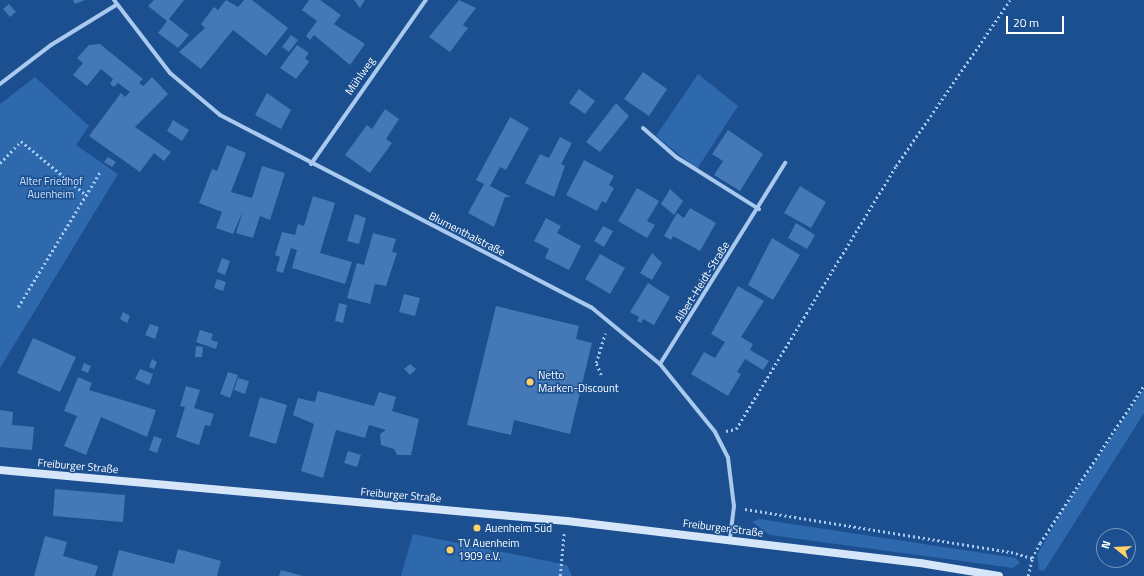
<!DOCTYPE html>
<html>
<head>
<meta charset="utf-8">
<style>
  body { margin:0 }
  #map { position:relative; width:1144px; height:576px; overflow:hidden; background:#1b4f8f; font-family:"Titillium Web",sans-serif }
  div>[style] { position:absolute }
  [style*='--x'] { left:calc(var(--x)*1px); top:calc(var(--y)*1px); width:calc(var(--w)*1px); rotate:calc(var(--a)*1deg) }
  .green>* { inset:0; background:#2e69ad }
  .building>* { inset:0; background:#4478b7 }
  .path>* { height:2.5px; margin-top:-1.25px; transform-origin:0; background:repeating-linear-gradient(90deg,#a9c9ee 0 2px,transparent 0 5px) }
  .street>* { height:4px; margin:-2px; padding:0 2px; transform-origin:2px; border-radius:2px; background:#a9c9ee }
  .secondary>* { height:8px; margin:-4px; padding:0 4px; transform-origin:4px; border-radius:4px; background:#d6e6fa }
  .dots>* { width:11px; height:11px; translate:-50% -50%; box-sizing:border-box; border:2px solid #1b4f8f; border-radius:50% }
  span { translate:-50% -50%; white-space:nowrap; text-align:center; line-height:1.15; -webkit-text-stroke:3px #1b4f8f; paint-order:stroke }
  .street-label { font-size:11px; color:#fff }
  .park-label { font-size:11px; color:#cfe3fa }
  .poi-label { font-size:11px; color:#fff }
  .left { translate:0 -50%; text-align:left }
  .north { position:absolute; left:1096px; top:528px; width:40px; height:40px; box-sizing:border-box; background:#1b4f8f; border:1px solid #7695bc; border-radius:50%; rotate:288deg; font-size:11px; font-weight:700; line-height:16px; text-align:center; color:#fff }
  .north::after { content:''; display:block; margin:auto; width:14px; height:18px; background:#ffd166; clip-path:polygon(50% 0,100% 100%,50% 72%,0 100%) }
  .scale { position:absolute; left:1006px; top:16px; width:58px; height:18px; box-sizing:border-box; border:2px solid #fff; border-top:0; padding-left:5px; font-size:12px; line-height:14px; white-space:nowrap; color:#fff; -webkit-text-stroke:3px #1b4f8f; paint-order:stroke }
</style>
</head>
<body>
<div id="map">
  <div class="green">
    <i style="clip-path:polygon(698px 74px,738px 106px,697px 169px,656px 136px)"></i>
    <i style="clip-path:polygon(35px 77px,89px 126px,76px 145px,118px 174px,0 368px,0 104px)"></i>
    <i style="clip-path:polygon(1144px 389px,1144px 413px,1044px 571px,1039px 570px,1037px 555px,1063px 510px)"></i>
    <i style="clip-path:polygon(759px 519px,1016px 558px,1020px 563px,1013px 568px,770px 535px,752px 522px)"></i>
    <i style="clip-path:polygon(413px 534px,567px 565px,572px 576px,401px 576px)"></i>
  </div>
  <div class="building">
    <i style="clip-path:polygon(73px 0,85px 0,75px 4px)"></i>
    <i style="clip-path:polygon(154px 0,184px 0,169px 19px,189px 35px,178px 48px,158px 33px,167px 21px,148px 6px)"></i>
    <i style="clip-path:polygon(226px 0,238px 7px,244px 0,252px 0,288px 28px,266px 56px,233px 30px,201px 69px,179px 52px,205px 28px,201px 24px,214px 7px,218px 10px)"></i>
    <i style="clip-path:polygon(309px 0,320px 0,341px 15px,334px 24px,365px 44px,350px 65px,314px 35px,310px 40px,306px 36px,317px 21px,302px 10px)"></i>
    <i style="clip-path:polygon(354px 0,365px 0,360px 8px)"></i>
    <i style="clip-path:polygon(459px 0,476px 8px,463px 25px,468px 28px,450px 52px,429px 37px)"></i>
    <i style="clip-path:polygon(9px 4px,16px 12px,10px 17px,3px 9px)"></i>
    <i style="clip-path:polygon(291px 35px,298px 40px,289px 52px,282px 47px)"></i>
    <i style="clip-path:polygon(100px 44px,143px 79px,139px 83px,143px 86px,152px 77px,168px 94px,135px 127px,171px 152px,164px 161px,154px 153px,140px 172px,89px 136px,121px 93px,125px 97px,130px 92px,118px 83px,114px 87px,110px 84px,113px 79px,101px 69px,87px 86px,73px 75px,83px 63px,77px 58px,89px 45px)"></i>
    <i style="clip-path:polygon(297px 45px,309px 53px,305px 58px,309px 62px,296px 79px,280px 68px)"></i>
    <i style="clip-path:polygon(643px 72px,667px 89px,649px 116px,624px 99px)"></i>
    <i style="clip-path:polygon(579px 89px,595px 101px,585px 114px,569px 103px)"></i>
    <i style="clip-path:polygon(267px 93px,291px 110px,281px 129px,255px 115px)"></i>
    <i style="clip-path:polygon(616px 103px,629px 116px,600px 152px,586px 142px)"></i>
    <i style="clip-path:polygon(385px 109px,399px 119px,386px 139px,392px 143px,370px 173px,345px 155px,367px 125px,372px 129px)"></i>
    <i style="clip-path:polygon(510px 117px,529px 128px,506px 170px,500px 167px,490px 186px,511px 197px,505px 197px,494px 227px,468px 213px,484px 184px,476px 180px)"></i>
    <i style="clip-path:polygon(173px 120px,189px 130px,182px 141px,167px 131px)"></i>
    <i style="clip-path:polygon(728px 130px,763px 154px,740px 191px,714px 175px,723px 161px,712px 154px)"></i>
    <i style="clip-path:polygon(560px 137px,572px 143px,561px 164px,565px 166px,554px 197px,525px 183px,540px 154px,549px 158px)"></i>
    <i style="clip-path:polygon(227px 145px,246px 153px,231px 192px,252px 198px,262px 166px,285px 173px,270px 220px,260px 216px,253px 238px,236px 233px,243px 211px,233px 234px,216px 228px,222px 212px,199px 203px,212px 169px,217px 171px)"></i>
    <i style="clip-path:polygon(108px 157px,116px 162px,112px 167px,104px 162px)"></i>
    <i style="clip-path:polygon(584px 160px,614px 176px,609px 185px,614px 188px,606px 203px,602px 201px,597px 211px,566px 195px)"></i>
    <i style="clip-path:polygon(800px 186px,826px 202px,811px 228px,784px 213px)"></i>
    <i style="clip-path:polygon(637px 188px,659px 201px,647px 221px,655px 225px,647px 238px,618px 221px)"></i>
    <i style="clip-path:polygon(670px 189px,683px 201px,674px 215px,661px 204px)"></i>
    <i style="clip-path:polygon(313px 196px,335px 203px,320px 253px,352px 262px,345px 284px,292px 268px,297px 250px,291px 248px,283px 273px,276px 271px,280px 257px,275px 255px,282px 232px,295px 235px,298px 224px,304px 226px)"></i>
    <i style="clip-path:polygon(690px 208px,716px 223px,700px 251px,673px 236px,671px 240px,664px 236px,677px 213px,684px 218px)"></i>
    <i style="clip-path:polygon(355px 214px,366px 218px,359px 244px,347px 241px)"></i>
    <i style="clip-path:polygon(546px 218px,561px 226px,557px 233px,581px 246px,569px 270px,545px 258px,549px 249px,534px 241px)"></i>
    <i style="clip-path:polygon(796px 223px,815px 235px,807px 249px,788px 238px)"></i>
    <i style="clip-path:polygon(603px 226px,613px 231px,604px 247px,594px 241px)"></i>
    <i style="clip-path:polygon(373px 233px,396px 239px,392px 252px,397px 253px,386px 286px,375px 284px,370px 304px,347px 298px,357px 263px,364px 265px)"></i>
    <i style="clip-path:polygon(772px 238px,800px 255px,773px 300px,748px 285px)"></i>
    <i style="clip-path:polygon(652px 253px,662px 263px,652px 280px,640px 273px)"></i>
    <i style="clip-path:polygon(600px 254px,625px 268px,610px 294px,585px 279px)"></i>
    <i style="clip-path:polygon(222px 258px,230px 261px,225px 275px,217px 272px)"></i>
    <i style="clip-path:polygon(217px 279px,226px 282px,223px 291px,214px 288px)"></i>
    <i style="clip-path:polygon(648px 283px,670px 297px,654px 325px,643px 319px,641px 323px,637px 321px,639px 317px,630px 312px)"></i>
    <i style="clip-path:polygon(738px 286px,764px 301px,741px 337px,753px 344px,750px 350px,769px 361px,763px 370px,745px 359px,737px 372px,741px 374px,728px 396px,691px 374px,704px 352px,715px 358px,725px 342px,711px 334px)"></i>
    <i style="clip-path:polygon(404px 294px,420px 298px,415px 316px,399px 312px)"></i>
    <i style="clip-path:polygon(339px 303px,347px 305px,343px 323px,335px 321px)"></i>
    <i style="clip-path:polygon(496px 306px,579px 326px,576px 339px,592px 343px,570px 434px,514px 420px,511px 435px,467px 425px)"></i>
    <i style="clip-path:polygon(123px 312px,130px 316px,127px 323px,120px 319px)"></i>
    <i style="clip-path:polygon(150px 324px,159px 327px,155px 339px,145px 335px)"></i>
    <i style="clip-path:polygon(200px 330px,213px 334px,211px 340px,218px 342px,216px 349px,196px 342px)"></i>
    <i style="clip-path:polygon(33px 338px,76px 357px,60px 392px,17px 373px)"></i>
    <i style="clip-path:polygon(196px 346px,203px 347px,202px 357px,195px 357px)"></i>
    <i style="clip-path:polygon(152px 359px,157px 362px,154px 369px,149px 367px)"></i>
    <i style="clip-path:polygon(84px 363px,91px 366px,88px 373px,81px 370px)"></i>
    <i style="clip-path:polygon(410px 364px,416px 369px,410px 375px,404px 369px)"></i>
    <i style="clip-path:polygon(140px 369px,153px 374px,149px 385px,135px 379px)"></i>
    <i style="clip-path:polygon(228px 372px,238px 375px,230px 398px,220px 394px)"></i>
    <i style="clip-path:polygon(78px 377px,92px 383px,89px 390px,156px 410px,147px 437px,101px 417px,86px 455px,64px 446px,77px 416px,64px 411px)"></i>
    <i style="clip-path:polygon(238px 378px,249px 381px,245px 394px,234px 390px)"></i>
    <i style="clip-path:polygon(186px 386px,200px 390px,194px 408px,214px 414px,210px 426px,205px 425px,199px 445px,176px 437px,185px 407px,180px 406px)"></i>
    <i style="clip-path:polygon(318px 391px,374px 406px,379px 392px,396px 397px,392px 411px,419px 419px,411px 455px,397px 455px,394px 449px,381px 445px,380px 434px,386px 430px,369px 425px,365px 438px,336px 430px,323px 478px,301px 471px,314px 424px,293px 415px,298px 398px,315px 402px)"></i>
    <i style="clip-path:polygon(260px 397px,287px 405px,276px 444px,249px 436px)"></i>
    <i style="clip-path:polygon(0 410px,13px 412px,12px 425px,34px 427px,32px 450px,0 447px)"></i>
    <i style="clip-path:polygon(154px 436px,162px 439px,157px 453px,149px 450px)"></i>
    <i style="clip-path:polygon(348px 451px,361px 455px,357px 467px,344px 463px)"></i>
    <i style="clip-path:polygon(55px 489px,125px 495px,123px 522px,53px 516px)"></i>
    <i style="clip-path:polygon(45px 536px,67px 542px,63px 556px,98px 566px,95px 576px,34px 576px)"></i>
    <i style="clip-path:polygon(178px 549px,221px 561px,217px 576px,112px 576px,119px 550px,174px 564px)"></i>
    <i style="clip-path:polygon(281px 570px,303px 576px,279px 576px)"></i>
  </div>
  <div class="path">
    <i style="--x:0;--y:163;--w:30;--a:-46"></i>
    <i style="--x:21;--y:141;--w:85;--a:39.7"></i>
    <i style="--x:18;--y:307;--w:158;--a:-58.7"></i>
    <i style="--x:601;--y:375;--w:13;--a:-113"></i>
    <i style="--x:596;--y:363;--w:31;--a:-73"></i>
    <i style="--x:726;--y:431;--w:10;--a:-11"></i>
    <i style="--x:736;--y:429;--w:308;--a:-58.7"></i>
    <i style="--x:896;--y:166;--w:201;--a:-55.5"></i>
    <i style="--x:745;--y:509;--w:269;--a:9.2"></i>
    <i style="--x:1011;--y:552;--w:22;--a:16"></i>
    <i style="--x:560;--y:576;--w:43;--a:-84.7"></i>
    <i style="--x:1028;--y:576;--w:18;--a:-77"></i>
    <i style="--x:1032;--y:558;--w:17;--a:-62"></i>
    <i style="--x:1040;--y:543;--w:189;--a:-56.6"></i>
  </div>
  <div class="street">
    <i style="--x:114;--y:0;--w:92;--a:52.5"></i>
    <i style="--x:170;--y:73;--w:65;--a:40"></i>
    <i style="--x:220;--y:115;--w:418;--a:27.4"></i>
    <i style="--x:591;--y:307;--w:89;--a:39.6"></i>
    <i style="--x:660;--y:364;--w:87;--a:51"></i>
    <i style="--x:715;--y:432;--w:29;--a:63"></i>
    <i style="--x:728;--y:458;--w:48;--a:82.9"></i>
    <i style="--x:734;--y:506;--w:34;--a:97"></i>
    <i style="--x:0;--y:84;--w:64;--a:-37.4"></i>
    <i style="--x:51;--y:45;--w:76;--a:-31.6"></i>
    <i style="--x:643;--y:128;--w:44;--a:41.3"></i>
    <i style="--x:676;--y:157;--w:98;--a:32.1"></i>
    <i style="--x:311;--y:164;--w:200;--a:-55"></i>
    <i style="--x:660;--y:364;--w:237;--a:-58.1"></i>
  </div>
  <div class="secondary">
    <i style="--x:0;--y:470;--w:569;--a:5.14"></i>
    <i style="--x:567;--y:521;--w:355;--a:6.8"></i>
    <i style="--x:920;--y:563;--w:80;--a:9.3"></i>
  </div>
  <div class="dots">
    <i style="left:530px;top:382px;background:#ffd166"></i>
    <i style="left:477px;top:528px;background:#ffd166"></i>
    <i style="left:450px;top:550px;background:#ffd166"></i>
  </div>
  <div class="street-label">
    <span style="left:360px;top:76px;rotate:-55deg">Mühlweg</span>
    <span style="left:467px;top:234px;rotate:27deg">Blumenthalstraße</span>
    <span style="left:702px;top:282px;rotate:-58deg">Albert-Heidt-Straße</span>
    <span style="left:78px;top:466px;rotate:5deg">Freiburger Straße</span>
    <span style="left:401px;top:495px;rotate:5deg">Freiburger Straße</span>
    <span style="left:723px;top:528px;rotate:7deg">Freiburger Straße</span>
  </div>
  <div class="park-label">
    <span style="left:51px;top:188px">Alter Friedhof<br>Auenheim</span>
  </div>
  <div class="poi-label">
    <span class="left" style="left:538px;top:382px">Netto<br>Marken-Discount</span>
    <span class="left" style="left:485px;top:528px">Auenheim Süd</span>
    <span class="left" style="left:458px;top:550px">TV Auenheim<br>1909 e.V.</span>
  </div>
  <div class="north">N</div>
  <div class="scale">20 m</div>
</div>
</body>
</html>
